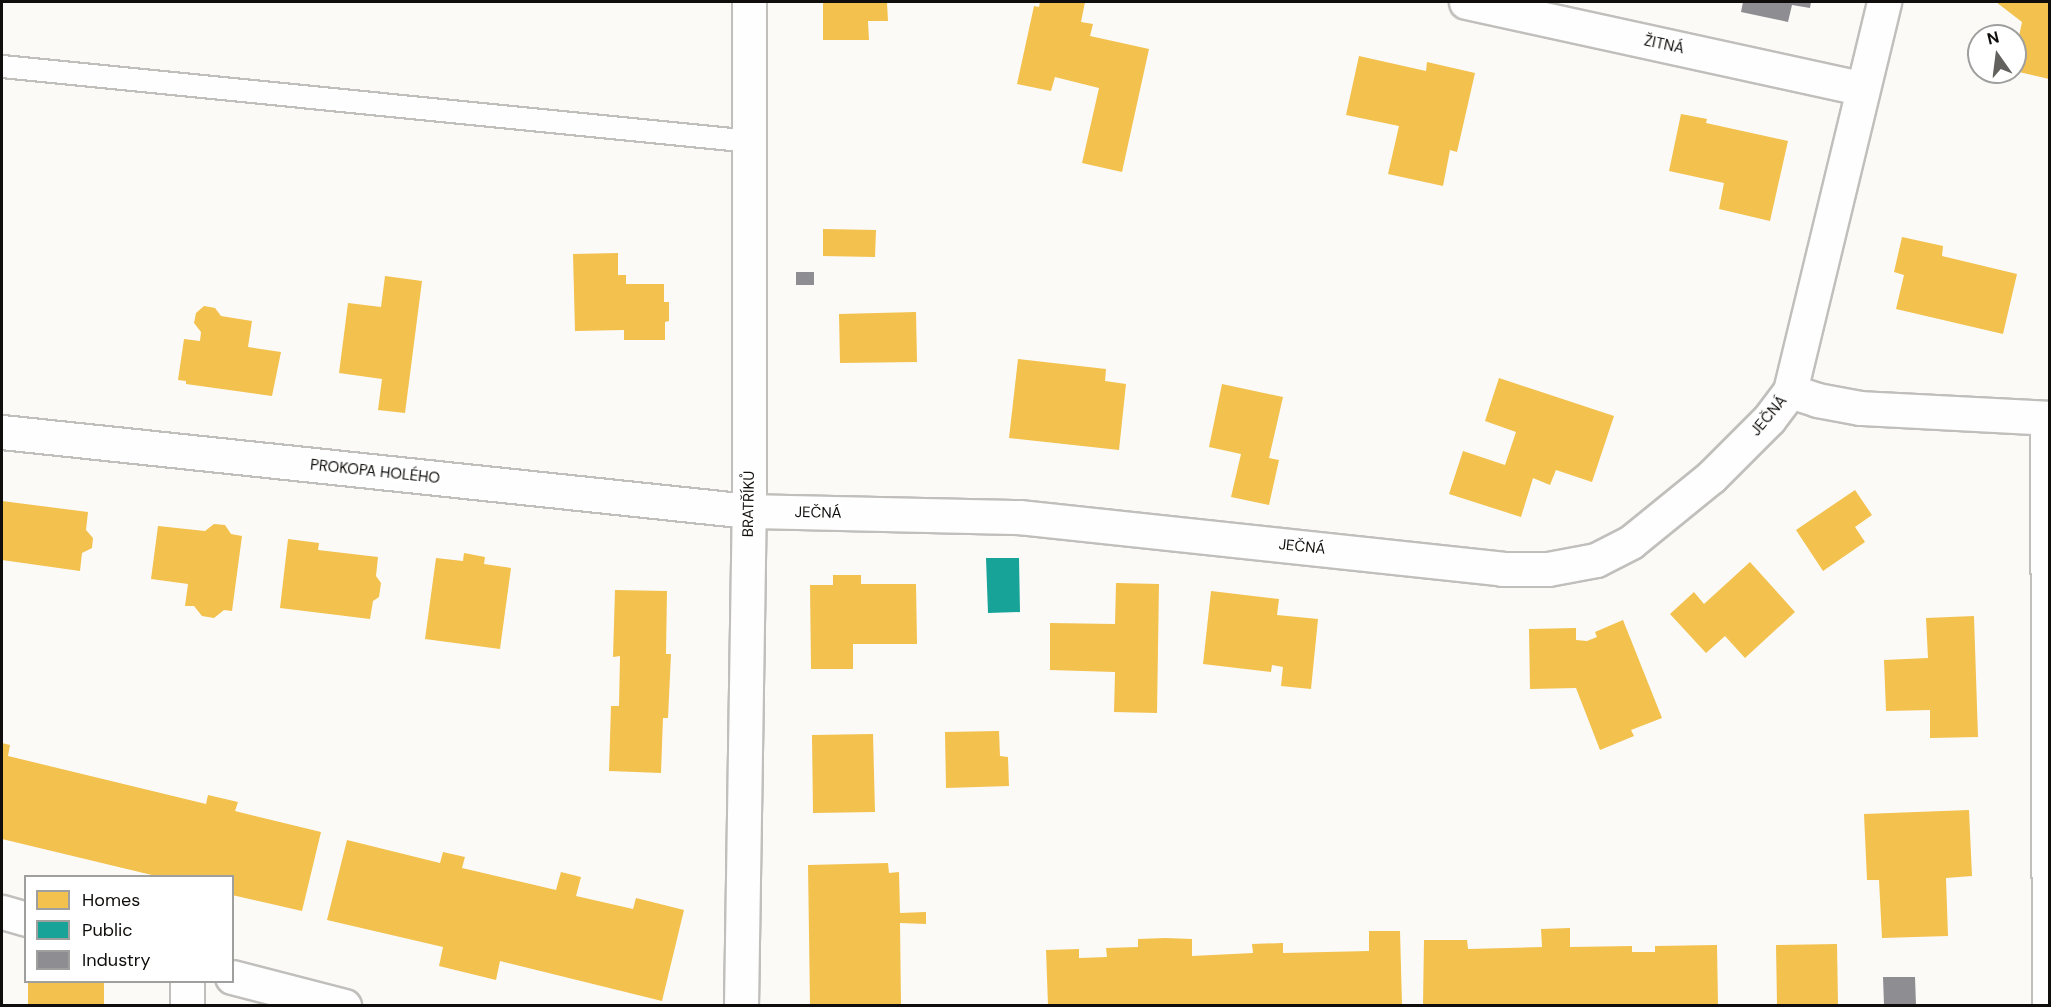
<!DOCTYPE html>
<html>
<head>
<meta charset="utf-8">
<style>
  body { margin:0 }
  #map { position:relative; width:2051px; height:1007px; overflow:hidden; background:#fcfaf7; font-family:"DM Sans",sans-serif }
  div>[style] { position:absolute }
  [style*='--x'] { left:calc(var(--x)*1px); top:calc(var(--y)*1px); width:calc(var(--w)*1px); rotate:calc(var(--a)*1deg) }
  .homes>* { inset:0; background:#f2c14e }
  .public>* { inset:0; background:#17a398 }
  .industry>* { inset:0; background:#8d8d92 }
  .roads { filter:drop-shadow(2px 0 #c0bfbc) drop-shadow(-2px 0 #c0bfbc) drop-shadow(0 2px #c0bfbc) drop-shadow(0 -2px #c0bfbc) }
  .service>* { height:21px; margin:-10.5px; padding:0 10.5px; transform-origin:10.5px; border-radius:10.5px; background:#fffefe }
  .minor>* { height:33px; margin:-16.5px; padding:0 16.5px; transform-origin:16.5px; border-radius:16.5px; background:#fffefe }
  span { translate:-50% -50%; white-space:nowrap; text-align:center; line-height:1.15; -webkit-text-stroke:6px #fff; paint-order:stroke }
  .street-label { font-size:15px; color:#100e0c }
  .frame { position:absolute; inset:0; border:3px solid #100e0c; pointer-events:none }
  .legend { position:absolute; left:24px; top:875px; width:210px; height:108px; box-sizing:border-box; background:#fff; border:2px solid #9f9f9e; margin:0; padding:8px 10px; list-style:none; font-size:18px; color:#100e0c }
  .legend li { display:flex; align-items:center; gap:12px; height:30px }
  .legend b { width:30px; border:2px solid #9f9f9e }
  .north { position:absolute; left:1967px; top:24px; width:60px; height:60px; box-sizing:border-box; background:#fff; border:2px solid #9f9f9e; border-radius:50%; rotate:346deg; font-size:16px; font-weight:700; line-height:24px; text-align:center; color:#100e0c }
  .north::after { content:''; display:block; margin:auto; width:21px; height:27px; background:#63615e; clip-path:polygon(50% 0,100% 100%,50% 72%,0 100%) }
</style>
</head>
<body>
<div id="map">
  <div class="homes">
    <i style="clip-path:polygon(823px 2px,887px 2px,888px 21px,868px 21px,869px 40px,823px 40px)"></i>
    <i style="clip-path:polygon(1040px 2px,1085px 2px,1081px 22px,1093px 24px,1090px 36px,1149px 49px,1122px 172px,1082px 163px,1099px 88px,1055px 77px,1051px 91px,1017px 84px,1034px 6px,1039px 7px)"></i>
    <i style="clip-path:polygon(1996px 2px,2049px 2px,2049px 79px,2015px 71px,2015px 55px,2022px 22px)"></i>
    <i style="clip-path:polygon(1359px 56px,1426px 71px,1427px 62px,1475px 73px,1457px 152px,1450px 150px,1443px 186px,1388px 174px,1399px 126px,1346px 115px)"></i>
    <i style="clip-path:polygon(1681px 114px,1707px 119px,1706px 123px,1788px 141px,1770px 221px,1719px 209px,1724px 183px,1669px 171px)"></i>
    <i style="clip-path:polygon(823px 229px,876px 230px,875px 257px,823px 256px)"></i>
    <i style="clip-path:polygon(1902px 237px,1943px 246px,1942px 256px,2017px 274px,2003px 334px,1896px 309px,1904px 275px,1894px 272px)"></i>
    <i style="clip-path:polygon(618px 253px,618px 275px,626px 275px,626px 284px,664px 284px,664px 302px,669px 302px,669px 321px,665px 322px,665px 340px,624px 340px,624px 330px,575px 331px,573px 254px)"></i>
    <i style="clip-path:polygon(385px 276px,422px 281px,405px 413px,378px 410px,382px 379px,339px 373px,348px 303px,381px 307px)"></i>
    <i style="clip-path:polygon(204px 306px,215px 308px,221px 316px,252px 321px,248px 347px,281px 352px,272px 396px,186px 384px,186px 381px,178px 380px,184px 339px,200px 341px,201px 332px,194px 323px,196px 313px)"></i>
    <i style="clip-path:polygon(916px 312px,917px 362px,840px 363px,839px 314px)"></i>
    <i style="clip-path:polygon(1018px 359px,1106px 369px,1105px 381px,1126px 384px,1119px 450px,1009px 438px)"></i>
    <i style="clip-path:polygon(1499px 378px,1614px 416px,1592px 482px,1556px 470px,1550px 485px,1533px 478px,1521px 517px,1449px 494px,1463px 451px,1505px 465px,1516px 432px,1485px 421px)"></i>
    <i style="clip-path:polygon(1222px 384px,1283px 397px,1269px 458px,1279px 460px,1269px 505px,1231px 497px,1241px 454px,1209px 447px)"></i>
    <i style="clip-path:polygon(1855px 490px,1872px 515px,1855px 527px,1865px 542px,1823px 571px,1796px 530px)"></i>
    <i style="clip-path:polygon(2px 501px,88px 512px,86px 530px,93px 538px,92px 548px,82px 553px,80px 571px,2px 560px)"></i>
    <i style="clip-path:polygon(214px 524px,225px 525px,231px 534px,242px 536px,232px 611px,224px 610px,214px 618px,202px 616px,194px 606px,185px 606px,188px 584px,151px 579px,158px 526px,205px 531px)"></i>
    <i style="clip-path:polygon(288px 539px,319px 543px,318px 550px,378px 557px,376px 576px,381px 583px,379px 597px,373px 601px,370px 619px,280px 608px)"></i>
    <i style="clip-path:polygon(464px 553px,485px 557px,484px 564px,511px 568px,500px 649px,425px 639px,436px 558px,463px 561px)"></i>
    <i style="clip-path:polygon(1750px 562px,1795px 612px,1745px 658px,1725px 636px,1706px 653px,1670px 614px,1694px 592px,1704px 604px)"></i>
    <i style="clip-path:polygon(833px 575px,861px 575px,861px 584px,916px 584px,917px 644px,853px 644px,853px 669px,811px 669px,810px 585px,833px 585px)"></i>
    <i style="clip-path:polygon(1116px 583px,1159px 584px,1157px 713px,1114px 712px,1115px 672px,1050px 670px,1050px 623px,1115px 624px)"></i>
    <i style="clip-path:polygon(615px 590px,667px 591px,666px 654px,671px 654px,668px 718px,663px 718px,661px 773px,609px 771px,611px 706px,619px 706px,620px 656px,613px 657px)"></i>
    <i style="clip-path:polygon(1211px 591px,1279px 599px,1277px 615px,1318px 619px,1311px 689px,1281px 686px,1283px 667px,1272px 665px,1271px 672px,1203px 664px)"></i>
    <i style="clip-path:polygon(1974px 616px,1978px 737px,1930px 738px,1930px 710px,1886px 711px,1884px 660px,1928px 658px,1926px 618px)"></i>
    <i style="clip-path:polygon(1623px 620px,1662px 718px,1631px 730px,1634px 736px,1600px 750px,1576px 688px,1530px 689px,1529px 629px,1576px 628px,1576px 640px,1587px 641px,1597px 637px,1595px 632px)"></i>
    <i style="clip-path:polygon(999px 731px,1000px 756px,1008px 757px,1009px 786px,946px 788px,945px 732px)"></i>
    <i style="clip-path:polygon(873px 734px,875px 812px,813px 813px,812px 735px)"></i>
    <i style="clip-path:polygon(2px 743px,10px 745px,8px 756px,206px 804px,208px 795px,238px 802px,235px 811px,321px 832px,302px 911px,232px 895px,232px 876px,156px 876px,2px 839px)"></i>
    <i style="clip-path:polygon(1969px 810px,1972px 876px,1946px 878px,1948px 936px,1882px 938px,1879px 880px,1867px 880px,1864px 814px)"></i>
    <i style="clip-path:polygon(347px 840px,440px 863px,443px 852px,465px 857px,462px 868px,556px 890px,561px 872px,581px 877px,576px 896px,633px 909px,636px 898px,684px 910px,662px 1001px,500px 961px,496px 980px,439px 966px,443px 947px,327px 920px)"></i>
    <i style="clip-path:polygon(888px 863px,889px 873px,899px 872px,900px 913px,926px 912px,926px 924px,900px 923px,901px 1005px,810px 1005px,808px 865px)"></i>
    <i style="clip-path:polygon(1570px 928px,1570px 947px,1632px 946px,1632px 952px,1655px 952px,1655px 946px,1717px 945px,1718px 1005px,1423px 1005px,1424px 940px,1467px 940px,1468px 949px,1542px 947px,1541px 929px)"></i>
    <i style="clip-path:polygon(1369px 931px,1400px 931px,1402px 1005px,1048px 1005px,1046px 950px,1079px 949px,1079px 958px,1107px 957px,1106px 948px,1138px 947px,1138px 939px,1165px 938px,1192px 939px,1192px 956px,1253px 953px,1252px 944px,1283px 943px,1283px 953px,1369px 951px)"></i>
    <i style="clip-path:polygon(1837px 944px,1838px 1005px,1777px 1005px,1776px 945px)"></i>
    <i style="clip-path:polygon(28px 982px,104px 982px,104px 1005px,28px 1005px)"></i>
  </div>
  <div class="public">
    <i style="clip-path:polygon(986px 558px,1019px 558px,1020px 612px,988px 613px)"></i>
  </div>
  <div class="industry">
    <i style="clip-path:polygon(1743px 2px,1811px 2px,1810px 8px,1792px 5px,1788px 22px,1741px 12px)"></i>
    <i style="clip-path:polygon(796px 272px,814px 272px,814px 285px,796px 285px)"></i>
    <i style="clip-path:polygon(1883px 977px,1915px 977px,1916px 1005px,1884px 1005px)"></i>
  </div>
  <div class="roads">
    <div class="service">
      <i style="--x:2;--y:66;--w:753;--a:5.72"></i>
    </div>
    <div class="minor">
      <i style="--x:1466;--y:2;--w:405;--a:12.3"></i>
      <i style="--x:1790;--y:391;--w:400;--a:-76.4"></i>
      <i style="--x:2047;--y:418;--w:588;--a:89.81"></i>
      <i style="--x:2;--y:432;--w:751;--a:6.04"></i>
      <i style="--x:749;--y:511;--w:270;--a:1.3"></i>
      <i style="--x:1019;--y:517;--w:486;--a:6.1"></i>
      <i style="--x:1502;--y:569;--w:46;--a:0"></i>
      <i style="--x:1548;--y:569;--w:49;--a:-10.6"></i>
      <i style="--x:1596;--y:560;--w:39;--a:-27"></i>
      <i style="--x:1631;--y:542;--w:103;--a:-39.1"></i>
      <i style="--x:1711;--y:477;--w:82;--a:-45"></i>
      <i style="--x:1769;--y:419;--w:35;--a:-53"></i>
      <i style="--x:1790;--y:391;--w:28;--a:18"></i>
      <i style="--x:1817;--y:400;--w:44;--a:10.5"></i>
      <i style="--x:1860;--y:408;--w:190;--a:3"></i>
      <i style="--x:2;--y:912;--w:25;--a:16"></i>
      <i style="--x:232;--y:977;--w:116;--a:14.5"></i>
      <i style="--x:187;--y:982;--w:24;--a:90"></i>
      <i style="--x:741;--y:1006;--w:495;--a:-89.1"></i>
      <i style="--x:749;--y:511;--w:509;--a:-90"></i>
    </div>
  </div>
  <div class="street-label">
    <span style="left:1664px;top:45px;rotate:12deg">ŽITNÁ</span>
    <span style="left:1769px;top:416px;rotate:-50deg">JEČNÁ</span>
    <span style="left:375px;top:472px;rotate:6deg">PROKOPA HOLÉHO</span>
    <span style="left:749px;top:504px;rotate:-89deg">BRATŘÍKŮ</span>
    <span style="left:818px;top:513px;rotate:1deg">JEČNÁ</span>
    <span style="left:1302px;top:547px;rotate:6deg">JEČNÁ</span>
  </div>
  <div class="frame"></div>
  <ul class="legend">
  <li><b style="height:16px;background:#f2c14e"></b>Homes</li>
  <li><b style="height:16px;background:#17a398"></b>Public</li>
  <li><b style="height:16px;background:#8d8d92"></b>Industry</li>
  </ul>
  <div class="north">N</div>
</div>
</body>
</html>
